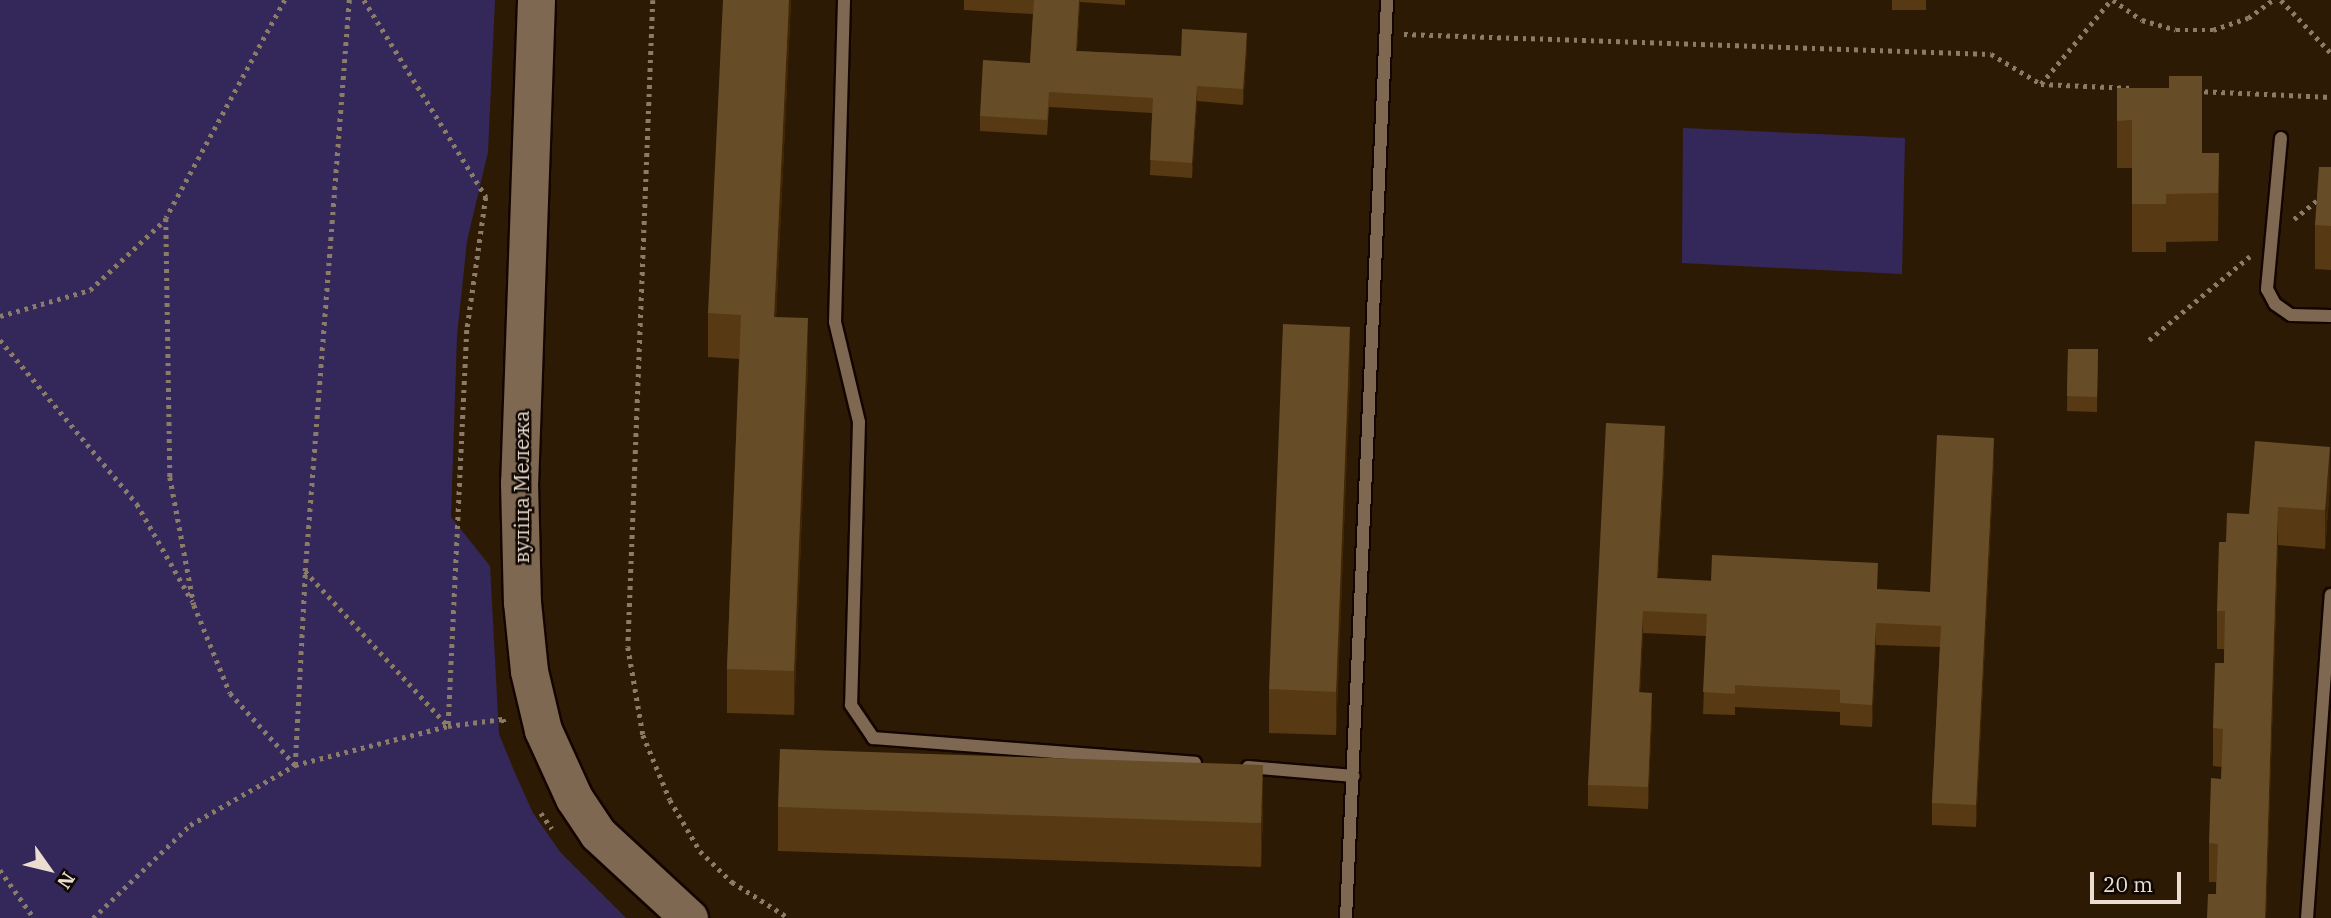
<!DOCTYPE html>
<html>
<head>
<meta charset="utf-8">
<style>
  body { margin:0 }
  #map { position:relative; width:2331px; height:918px; overflow:hidden; background:#2d1a04; font-family:"IBM Plex Serif",serif }
  div>[style] { position:absolute }
  [style*='--x'] { left:calc(var(--x)*1px); top:calc(var(--y)*1px); width:calc(var(--w)*1px); rotate:calc(var(--a)*1deg) }
  .green>* { inset:0; background:#34285a }
  .path>* { height:4.5px; margin-top:-2.25px; transform-origin:0; background:repeating-linear-gradient(90deg,#8b7b69 0 3.5px,transparent 0 8.5px) }
  .roads { filter:drop-shadow(2px 0 #140500) drop-shadow(-2px 0 #140500) drop-shadow(0 2px #140500) drop-shadow(0 -2px #140500) }
  .lane>* { height:12px; margin:-6px; padding:0 6px; transform-origin:6px; border-radius:6px; background:#7f6851 }
  .secondary>* { height:37px; margin:-18.5px; padding:0 18.5px; transform-origin:18.5px; border-radius:18.5px; background:#7f6851 }
  .wall>* { inset:0; background:#573a13 }
  .shaded-wall>* { inset:0; background:#402605 }
  .building>* { inset:0; background:#674c28 }
  span { translate:-50% -50%; white-space:nowrap; text-align:center; line-height:1.15; -webkit-text-stroke:5px #0f0702; paint-order:stroke }
  .street-label { font-size:21px; color:#ebddd0 }
  .north { position:absolute; left:14px; top:834px; width:70px; height:70px; -webkit-text-stroke:5px #0f0702; paint-order:stroke; rotate:124deg; font-size:19px; font-weight:700; line-height:28px; text-align:center; color:#ebddd0 }
  .north::after { content:''; display:block; margin:auto; width:24px; height:32px; background:#ebddd0; clip-path:polygon(50% 0,100% 100%,50% 72%,0 100%) }
  .scale { position:absolute; left:2090px; top:872px; width:91px; height:32px; box-sizing:border-box; border:4px solid #ebddd0; border-top:0; padding-left:9px; font-size:21px; line-height:24px; white-space:nowrap; color:#ebddd0; -webkit-text-stroke:5px #0f0702; paint-order:stroke }
</style>
</head>
<body>
<div id="map">
  <div class="green">
    <i style="clip-path:polygon(0 0,495px 0,488px 152px,467px 241px,457px 336px,451px 517px,490px 566px,499px 734px,515px 773px,533px 813px,561px 853px,626px 918px,0 918px)"></i>
    <i style="clip-path:polygon(1683px 128px,1905px 138px,1902px 274px,1682px 263px)"></i>
  </div>
  <div class="path">
    <i style="--x:285;--y:0;--w:248;--a:118.6"></i>
    <i style="--x:166;--y:218;--w:259;--a:89.1"></i>
    <i style="--x:170;--y:477;--w:130;--a:79.4"></i>
    <i style="--x:194;--y:605;--w:95;--a:67.8"></i>
    <i style="--x:230;--y:693;--w:97;--a:47.9"></i>
    <i style="--x:295;--y:765;--w:158;--a:-14.3"></i>
    <i style="--x:448;--y:726;--w:55;--a:-7.3"></i>
    <i style="--x:503;--y:719;--w:5;--a:68"></i>
    <i style="--x:364;--y:0;--w:232;--a:58.2"></i>
    <i style="--x:486;--y:197;--w:134;--a:98.1"></i>
    <i style="--x:467;--y:330;--w:396;--a:92.7"></i>
    <i style="--x:653;--y:0;--w:647;--a:92.21"></i>
    <i style="--x:628;--y:647;--w:89;--a:80.3"></i>
    <i style="--x:643;--y:735;--w:70;--a:67.4"></i>
    <i style="--x:670;--y:800;--w:59;--a:59.5"></i>
    <i style="--x:700;--y:851;--w:45;--a:44.1"></i>
    <i style="--x:732;--y:882;--w:67;--a:32.3"></i>
    <i style="--x:2113;--y:0;--w:35;--a:35"></i>
    <i style="--x:2142;--y:20;--w:35;--a:16"></i>
    <i style="--x:2176;--y:30;--w:37;--a:0"></i>
    <i style="--x:2213;--y:30;--w:37;--a:-19"></i>
    <i style="--x:2248;--y:18;--w:31;--a:-36"></i>
    <i style="--x:2281;--y:0;--w:73;--a:46.7"></i>
    <i style="--x:1404;--y:34;--w:587;--a:1.95"></i>
    <i style="--x:1991;--y:54;--w:58;--a:31"></i>
    <i style="--x:2041;--y:84;--w:91;--a:2.5"></i>
    <i style="--x:2041;--y:84;--w:109;--a:-50.2"></i>
    <i style="--x:2196;--y:91;--w:135;--a:2.5"></i>
    <i style="--x:2294;--y:219;--w:33;--a:-39"></i>
    <i style="--x:0;--y:316;--w:94;--a:-16.1"></i>
    <i style="--x:90;--y:290;--w:104;--a:-43.1"></i>
    <i style="--x:0;--y:340;--w:214;--a:50.1"></i>
    <i style="--x:137;--y:504;--w:112;--a:60.4"></i>
    <i style="--x:2149;--y:340;--w:131;--a:-39.7"></i>
    <i style="--x:305;--y:571;--w:211;--a:47.3"></i>
    <i style="--x:541;--y:813;--w:19;--a:55"></i>
    <i style="--x:0;--y:870;--w:59;--a:54.7"></i>
    <i style="--x:93;--y:918;--w:134;--a:-43.8"></i>
    <i style="--x:190;--y:825;--w:121;--a:-29.7"></i>
    <i style="--x:295;--y:765;--w:194;--a:-87"></i>
    <i style="--x:305;--y:571;--w:573;--a:-85.59"></i>
  </div>
  <div class="roads">
    <div class="lane">
      <i style="--x:844;--y:0;--w:322;--a:91.6"></i>
      <i style="--x:835;--y:322;--w:103;--a:76.5"></i>
      <i style="--x:859;--y:422;--w:283;--a:91.6"></i>
      <i style="--x:851;--y:705;--w:40;--a:56"></i>
      <i style="--x:873;--y:738;--w:323;--a:4.4"></i>
      <i style="--x:2281;--y:138;--w:152;--a:95.3"></i>
      <i style="--x:2267;--y:289;--w:17;--a:62"></i>
      <i style="--x:2275;--y:304;--w:19;--a:35"></i>
      <i style="--x:2291;--y:315;--w:40;--a:1.4"></i>
      <i style="--x:1248;--y:767;--w:106;--a:4.9"></i>
      <i style="--x:1346;--y:918;--w:919;--a:-87.44"></i>
      <i style="--x:2307;--y:918;--w:324;--a:-85.8"></i>
    </div>
    <div class="secondary">
      <i style="--x:536;--y:0;--w:482;--a:92"></i>
      <i style="--x:519;--y:482;--w:120;--a:88.6"></i>
      <i style="--x:522;--y:602;--w:69;--a:84.2"></i>
      <i style="--x:529;--y:671;--w:61;--a:76.7"></i>
      <i style="--x:543;--y:730;--w:75;--a:65.5"></i>
      <i style="--x:574;--y:798;--w:43;--a:56.3"></i>
      <i style="--x:598;--y:834;--w:124;--a:42.7"></i>
    </div>
  </div>
  <div class="wall">
    <i style="clip-path:polygon(791px 0,776px 317px,808px 362px,794px 715px,727px 713px,727px 669px,739px 359px,708px 357px,708px 313px)"></i>
    <i style="clip-path:polygon(964px 0,1125px 0,1125px 5px,1080px 2px,1077px 51px,1181px 56px,1247px 48px,1243px 105px,1197px 101px,1192px 178px,1150px 175px,1152px 113px,1049px 107px,1047px 135px,980px 131px,980px 116px,1030px 63px,1033px 14px,964px 10px)"></i>
    <i style="clip-path:polygon(1892px 0,1939px 0,1926px 0,1926px 10px,1892px 10px)"></i>
    <i style="clip-path:polygon(2117px 88px,2202px 153px,2219px 153px,2218px 241px,2166px 242px,2166px 252px,2132px 252px,2132px 168px,2117px 168px)"></i>
    <i style="clip-path:polygon(2331px 167px,2331px 270px,2315px 269px,2315px 225px)"></i>
    <i style="clip-path:polygon(2068px 349px,2098px 349px,2097px 412px,2067px 411px)"></i>
    <i style="clip-path:polygon(1350px 371px,1336px 735px,1269px 733px,1269px 689px)"></i>
    <i style="clip-path:polygon(1665px 448px,1658px 578px,1930px 592px,1994px 460px,1976px 827px,1932px 825px,1932px 803px,1940px 647px,1876px 645px,1872px 727px,1840px 725px,1840px 712px,1735px 707px,1735px 715px,1703px 714px,1706px 636px,1643px 633px,1640px 692px,1652px 714px,1648px 809px,1588px 806px,1588px 785px)"></i>
    <i style="clip-path:polygon(2330px 485px,2325px 549px,2278px 545px,2266px 918px,2207px 918px,2216px 894px,2216px 882px,2209px 882px,2209px 843px,2221px 779px,2222px 767px,2213px 766px,2213px 728px,2224px 663px,2224px 649px,2217px 649px,2217px 611px,2226px 542px,2249px 514px)"></i>
    <i style="clip-path:polygon(778px 807px,1263px 809px,1261px 867px,778px 851px)"></i>
  </div>
  <div class="shaded-wall">
    <i style="clip-path:polygon(789px 0,791px 0,774px 361px,774px 317px)"></i>
    <i style="clip-path:polygon(1079px 0,1080px 2px,1076px 66px,1076px 51px)"></i>
    <i style="clip-path:polygon(1247px 33px,1247px 48px,1243px 105px,1243px 89px)"></i>
    <i style="clip-path:polygon(1197px 86px,1197px 101px,1192px 178px,1192px 163px)"></i>
    <i style="clip-path:polygon(808px 318px,808px 362px,794px 715px,794px 671px)"></i>
    <i style="clip-path:polygon(1350px 327px,1350px 371px,1336px 735px,1336px 692px)"></i>
    <i style="clip-path:polygon(1665px 426px,1665px 448px,1657px 600px,1657px 578px)"></i>
    <i style="clip-path:polygon(1994px 438px,1994px 460px,1976px 827px,1976px 805px)"></i>
    <i style="clip-path:polygon(2330px 447px,2330px 485px,2325px 549px,2325px 510px)"></i>
    <i style="clip-path:polygon(2278px 507px,2278px 545px,2266px 918px,2265px 918px)"></i>
    <i style="clip-path:polygon(1643px 611px,1643px 633px,1639px 714px,1639px 692px)"></i>
    <i style="clip-path:polygon(1876px 623px,1876px 645px,1872px 727px,1872px 705px)"></i>
    <i style="clip-path:polygon(1652px 693px,1652px 714px,1648px 809px,1648px 787px)"></i>
    <i style="clip-path:polygon(1263px 765px,1263px 809px,1261px 867px,1261px 823px)"></i>
  </div>
  <div class="building">
    <i style="clip-path:polygon(723px 0,789px 0,774px 317px,808px 318px,794px 671px,727px 669px,741px 315px,708px 313px)"></i>
    <i style="clip-path:polygon(1034px 0,1079px 0,1076px 51px,1181px 56px,1182px 29px,1247px 33px,1243px 89px,1197px 86px,1192px 163px,1150px 160px,1153px 98px,1049px 92px,1047px 120px,980px 116px,983px 60px,1030px 63px)"></i>
    <i style="clip-path:polygon(2169px 76px,2202px 76px,2202px 153px,2219px 153px,2218px 193px,2166px 194px,2166px 204px,2132px 204px,2132px 120px,2117px 121px,2117px 88px,2169px 88px)"></i>
    <i style="clip-path:polygon(2319px 167px,2331px 167px,2331px 226px,2315px 225px)"></i>
    <i style="clip-path:polygon(1283px 324px,1350px 327px,1336px 692px,1269px 689px)"></i>
    <i style="clip-path:polygon(2068px 349px,2098px 349px,2097px 397px,2067px 396px)"></i>
    <i style="clip-path:polygon(1606px 423px,1665px 426px,1657px 578px,1711px 581px,1712px 555px,1878px 563px,1877px 589px,1930px 592px,1937px 435px,1994px 438px,1976px 805px,1932px 803px,1941px 626px,1876px 623px,1872px 705px,1840px 703px,1840px 690px,1735px 685px,1735px 694px,1703px 692px,1707px 614px,1643px 611px,1639px 692px,1652px 693px,1648px 787px,1588px 785px)"></i>
    <i style="clip-path:polygon(2255px 441px,2330px 447px,2325px 510px,2278px 507px,2265px 918px,2207px 918px,2208px 894px,2216px 894px,2218px 844px,2209px 843px,2211px 778px,2221px 779px,2223px 729px,2213px 728px,2215px 663px,2224px 663px,2225px 611px,2217px 611px,2219px 542px,2226px 542px,2227px 513px,2249px 514px)"></i>
    <i style="clip-path:polygon(780px 749px,1263px 765px,1261px 823px,778px 807px)"></i>
  </div>
  <div class="street-label">
    <span style="left:521px;top:487px;rotate:-90deg">вуліца Мележа</span>
  </div>
  <div class="north">N</div>
  <div class="scale">20 m</div>
</div>
</body>
</html>
